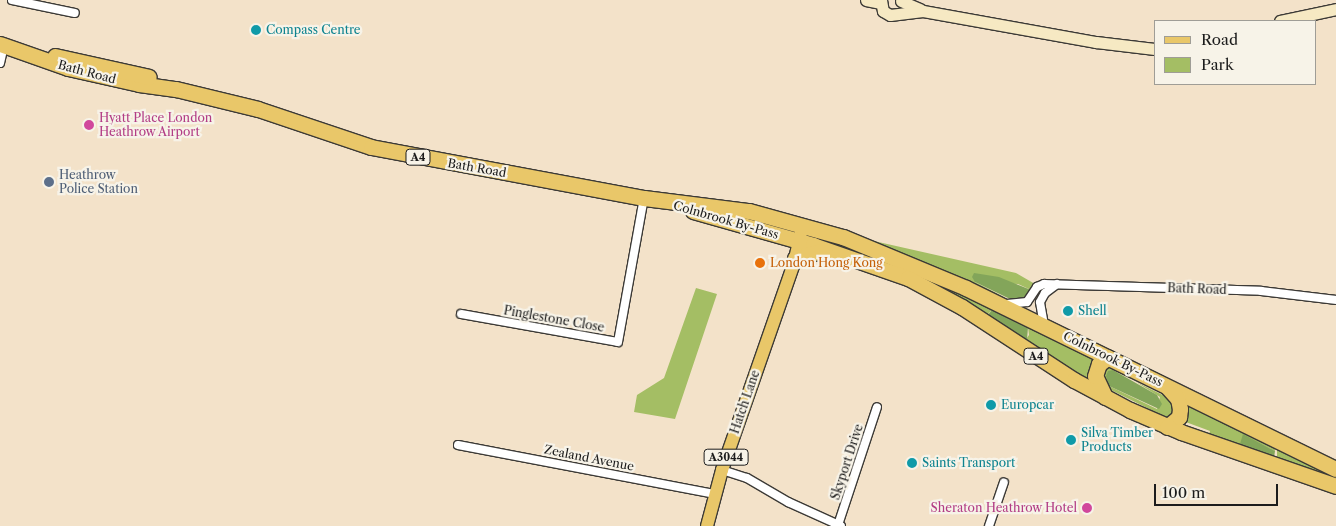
<!DOCTYPE html>
<html>
<head>
<meta charset="utf-8">
<style>
  body { margin:0 }
  #map { position:relative; width:1336px; height:526px; overflow:hidden; background:#f3e2c9; font-family:"Libre Caslon Text",serif }
  div>[style] { position:absolute }
  [style*='--x'] { left:calc(var(--x)*1px); top:calc(var(--y)*1px); width:calc(var(--w)*1px); rotate:calc(var(--a)*1deg) }
  .green>* { inset:0; background:#a4be64 }
  .forest>* { inset:0; background:#83a55a }
  .roads { filter:drop-shadow(1px 0 #3c3a36) drop-shadow(-1px 0 #3c3a36) drop-shadow(0 1px #3c3a36) drop-shadow(0 -1px #3c3a36) }
  .street>* { height:8px; margin:-4px; padding:0 4px; transform-origin:4px; border-radius:4px; background:#fff }
  .secondary>* { height:11px; margin:-5.5px; padding:0 5.5px; transform-origin:5.5px; border-radius:5.5px; background:#f6e9c3 }
  .primary>* { height:12px; margin:-6px; padding:0 6px; transform-origin:6px; border-radius:6px; background:#e9c769 }
  .highway>* { height:15px; margin:-7.5px; padding:0 7.5px; transform-origin:7.5px; border-radius:7.5px; background:#e9c769 }
  .dots>* { width:14px; height:14px; translate:-50% -50%; box-sizing:border-box; border:2px solid #f7f3e8; border-radius:50% }
  span { translate:-50% -50%; white-space:nowrap; text-align:center; line-height:1.15; -webkit-text-stroke:4.5px #f7f3e8; paint-order:stroke }
  .shield-label span { padding:1px 4px; background:#f7f3e8; border:1px solid; border-radius:4px; -webkit-text-stroke-width:0 }
  .shield-label { font-size:11px; color:#1c1c1c; font-weight:700 }
  .culture-label { font-size:12px; color:#0d838f }
  .left { translate:0 -50%; text-align:left }
  .street-label { font-size:12px; color:#1c1c1c }
  .hotel-label { font-size:12px; color:#b23c85 }
  .right { translate:-100% -50%; text-align:right }
  .service-label { font-size:12px; color:#4e5e75 }
  .food-label { font-size:12px; color:#c56008 }
  .legend { position:absolute; left:1154px; top:20px; width:162px; height:65px; box-sizing:border-box; background:#f7f3e8; border:1px solid #9f9d96; margin:0; padding:6px 9px; list-style:none; font-size:15px; color:#1c1c1c }
  .legend li { display:flex; align-items:center; gap:10px; height:25px }
  .legend b { width:25px; border:1px solid #9f9d96 }
  .scale { position:absolute; left:1154px; top:484px; width:124px; height:22px; box-sizing:border-box; border:2px solid #1c1c1c; border-top:0; padding-left:6px; font-size:15px; line-height:18px; white-space:nowrap; color:#1c1c1c; -webkit-text-stroke:4px #f7f3e8; paint-order:stroke }
</style>
</head>
<body>
<div id="map">
  <div class="green">
    <i style="clip-path:polygon(809px 233px,894px 261px,1098px 358px,1089px 381px,1024px 342px,1029px 335px,1028px 327px,993px 309px,986px 316px,880px 260px,804px 235px)"></i>
    <i style="clip-path:polygon(865px 239px,1016px 273px,1035px 284px,1031px 290px,1018px 284px,975px 282px,1006px 298px)"></i>
    <i style="clip-path:polygon(696px 288px,717px 294px,675px 419px,634px 412px,637px 395px,664px 378px)"></i>
    <i style="clip-path:polygon(1105px 365px,1117px 368px,1131px 379px,1113px 370px,1109px 386px,1157px 409px,1160px 397px,1136px 382px,1169px 398px,1173px 400px,1173px 418px,1159px 418px,1149px 409px,1105px 387px,1099px 376px)"></i>
    <i style="clip-path:polygon(1184px 401px,1275px 444px,1275px 451px,1243px 435px,1267px 455px,1208px 437px,1210px 431px,1183px 421px)"></i>
    <i style="clip-path:polygon(1277px 447px,1336px 474px,1336px 480px,1277px 459px)"></i>
  </div>
  <div class="forest">
    <i style="clip-path:polygon(974px 273px,999px 277px,1031px 290px,1022px 299px,1010px 299px,975px 282px,972px 277px)"></i>
    <i style="clip-path:polygon(993px 309px,1028px 327px,1027px 340px,1024px 342px,986px 317px)"></i>
    <i style="clip-path:polygon(1113px 370px,1157px 395px,1162px 404px,1159px 409px,1109px 386px,1106px 376px,1108px 371px)"></i>
    <i style="clip-path:polygon(1243px 434px,1275px 451px,1274px 458px,1240px 444px)"></i>
  </div>
  <div class="roads">
    <div class="street">
      <i style="--x:12;--y:0;--w:64;--a:11.7"></i>
      <i style="--x:0;--y:63;--w:17;--a:-77"></i>
      <i style="--x:1007;--y:304;--w:20;--a:-6"></i>
      <i style="--x:1027;--y:302;--w:18;--a:-56"></i>
      <i style="--x:1037;--y:287;--w:8;--a:-23"></i>
      <i style="--x:1044;--y:284;--w:217;--a:1.8"></i>
      <i style="--x:1261;--y:291;--w:76;--a:6.8"></i>
      <i style="--x:461;--y:314;--w:159;--a:10.1"></i>
      <i style="--x:618;--y:342;--w:146;--a:-79.8"></i>
      <i style="--x:1044;--y:325;--w:23;--a:-100"></i>
      <i style="--x:1040;--y:302;--w:10;--a:-61"></i>
      <i style="--x:1045;--y:293;--w:15;--a:-37"></i>
      <i style="--x:458;--y:445;--w:262;--a:10.8"></i>
      <i style="--x:722;--y:470;--w:26;--a:18"></i>
      <i style="--x:747;--y:478;--w:48;--a:30.3"></i>
      <i style="--x:788;--y:502;--w:58;--a:24.4"></i>
      <i style="--x:838;--y:525;--w:124;--a:-71.7"></i>
      <i style="--x:989;--y:526;--w:46;--a:-71.2"></i>
    </div>
    <div class="secondary">
      <i style="--x:866;--y:0;--w:14;--a:12"></i>
      <i style="--x:881;--y:0;--w:11;--a:80"></i>
      <i style="--x:883;--y:11;--w:8;--a:30"></i>
      <i style="--x:890;--y:15;--w:33;--a:-7"></i>
      <i style="--x:923;--y:11;--w:176;--a:10.2"></i>
      <i style="--x:1096;--y:42;--w:59;--a:6.8"></i>
      <i style="--x:901;--y:1;--w:21;--a:23"></i>
      <i style="--x:1280;--y:21;--w:57;--a:-12.1"></i>
    </div>
    <div class="primary">
      <i style="--x:707;--y:526;--w:58;--a:-75"></i>
      <i style="--x:722;--y:470;--w:219;--a:-70.8"></i>
      <i style="--x:794;--y:263;--w:39;--a:-77"></i>
    </div>
    <div class="highway">
      <i style="--x:0;--y:44;--w:72;--a:19.4"></i>
      <i style="--x:68;--y:68;--w:73;--a:12.7"></i>
      <i style="--x:139;--y:84;--w:37;--a:8"></i>
      <i style="--x:176;--y:89;--w:84;--a:13.7"></i>
      <i style="--x:258;--y:109;--w:119;--a:18.6"></i>
      <i style="--x:371;--y:147;--w:278;--a:10.6"></i>
      <i style="--x:644;--y:198;--w:106;--a:7.1"></i>
      <i style="--x:749;--y:211;--w:98;--a:15.5"></i>
      <i style="--x:843;--y:237;--w:133;--a:22.5"></i>
      <i style="--x:966;--y:288;--w:412;--a:26.1"></i>
      <i style="--x:55;--y:56;--w:96;--a:12.6"></i>
      <i style="--x:693;--y:211;--w:125;--a:15.8"></i>
      <i style="--x:813;--y:245;--w:101;--a:19.2"></i>
      <i style="--x:908;--y:278;--w:61;--a:28.2"></i>
      <i style="--x:962;--y:307;--w:134;--a:33.1"></i>
      <i style="--x:1074;--y:380;--w:64;--a:28.2"></i>
      <i style="--x:1130;--y:410;--w:56;--a:23.3"></i>
      <i style="--x:1181;--y:432;--w:164;--a:19.2"></i>
      <i style="--x:795;--y:258;--w:31;--a:-15"></i>
      <i style="--x:1105;--y:397;--w:23;--a:-115"></i>
      <i style="--x:1095;--y:376;--w:13;--a:-72"></i>
      <i style="--x:1099;--y:364;--w:11;--a:-38"></i>
      <i style="--x:1167;--y:427;--w:16;--a:-40"></i>
      <i style="--x:1179;--y:417;--w:8;--a:-83"></i>
      <i style="--x:1180;--y:409;--w:10;--a:-101"></i>
      <i style="--x:1178;--y:399;--w:15;--a:-132"></i>
    </div>
  </div>
  <div class="dots">
    <i style="left:256px;top:30px;background:#0f9aa8"></i>
    <i style="left:89px;top:125px;background:#d1479c"></i>
    <i style="left:49px;top:182px;background:#5c6f8a"></i>
    <i style="left:760px;top:263px;background:#e8710a"></i>
    <i style="left:1068px;top:311px;background:#0f9aa8"></i>
    <i style="left:991px;top:405px;background:#0f9aa8"></i>
    <i style="left:1071px;top:440px;background:#0f9aa8"></i>
    <i style="left:912px;top:463px;background:#0f9aa8"></i>
    <i style="left:1087px;top:508px;background:#d1479c"></i>
  </div>
  <div class="shield-label">
    <span style="left:418px;top:157px">A4</span>
    <span style="left:1036px;top:356px">A4</span>
    <span style="left:726px;top:457px">A3044</span>
  </div>
  <div class="culture-label">
    <span class="left" style="left:266px;top:30px">Compass Centre</span>
    <span class="left" style="left:1078px;top:311px">Shell</span>
    <span class="left" style="left:1001px;top:405px">Europcar</span>
    <span class="left" style="left:1081px;top:440px">Silva Timber<br>Products</span>
    <span class="left" style="left:922px;top:463px">Saints Transport</span>
  </div>
  <div class="street-label">
    <span style="left:87px;top:72px;rotate:15deg">Bath Road</span>
    <span style="left:477px;top:168px;rotate:10deg">Bath Road</span>
    <span style="left:726px;top:220px;rotate:16deg">Colnbrook By-Pass</span>
    <span style="left:1197px;top:289px;rotate:2deg">Bath Road</span>
    <span style="left:554px;top:319px;rotate:10deg">Pinglestone Close</span>
    <span style="left:1113px;top:359px;rotate:26deg">Colnbrook By-Pass</span>
    <span style="left:745px;top:402px;rotate:-71deg">Hatch Lane</span>
    <span style="left:589px;top:458px;rotate:11deg">Zealand Avenue</span>
    <span style="left:847px;top:462px;rotate:-72deg">Skyport Drive</span>
  </div>
  <div class="hotel-label">
    <span class="left" style="left:99px;top:125px">Hyatt Place London<br>Heathrow Airport</span>
    <span class="right" style="left:1077px;top:508px">Sheraton Heathrow Hotel</span>
  </div>
  <div class="service-label">
    <span class="left" style="left:59px;top:182px">Heathrow<br>Police Station</span>
  </div>
  <div class="food-label">
    <span class="left" style="left:770px;top:263px">London Hong Kong</span>
  </div>
  <ul class="legend">
  <li><b style="height:6px;background:#e9c769"></b>Road</li>
  <li><b style="height:14px;background:#a4be64"></b>Park</li>
  </ul>
  <div class="scale">100 m</div>
</div>
</body>
</html>
